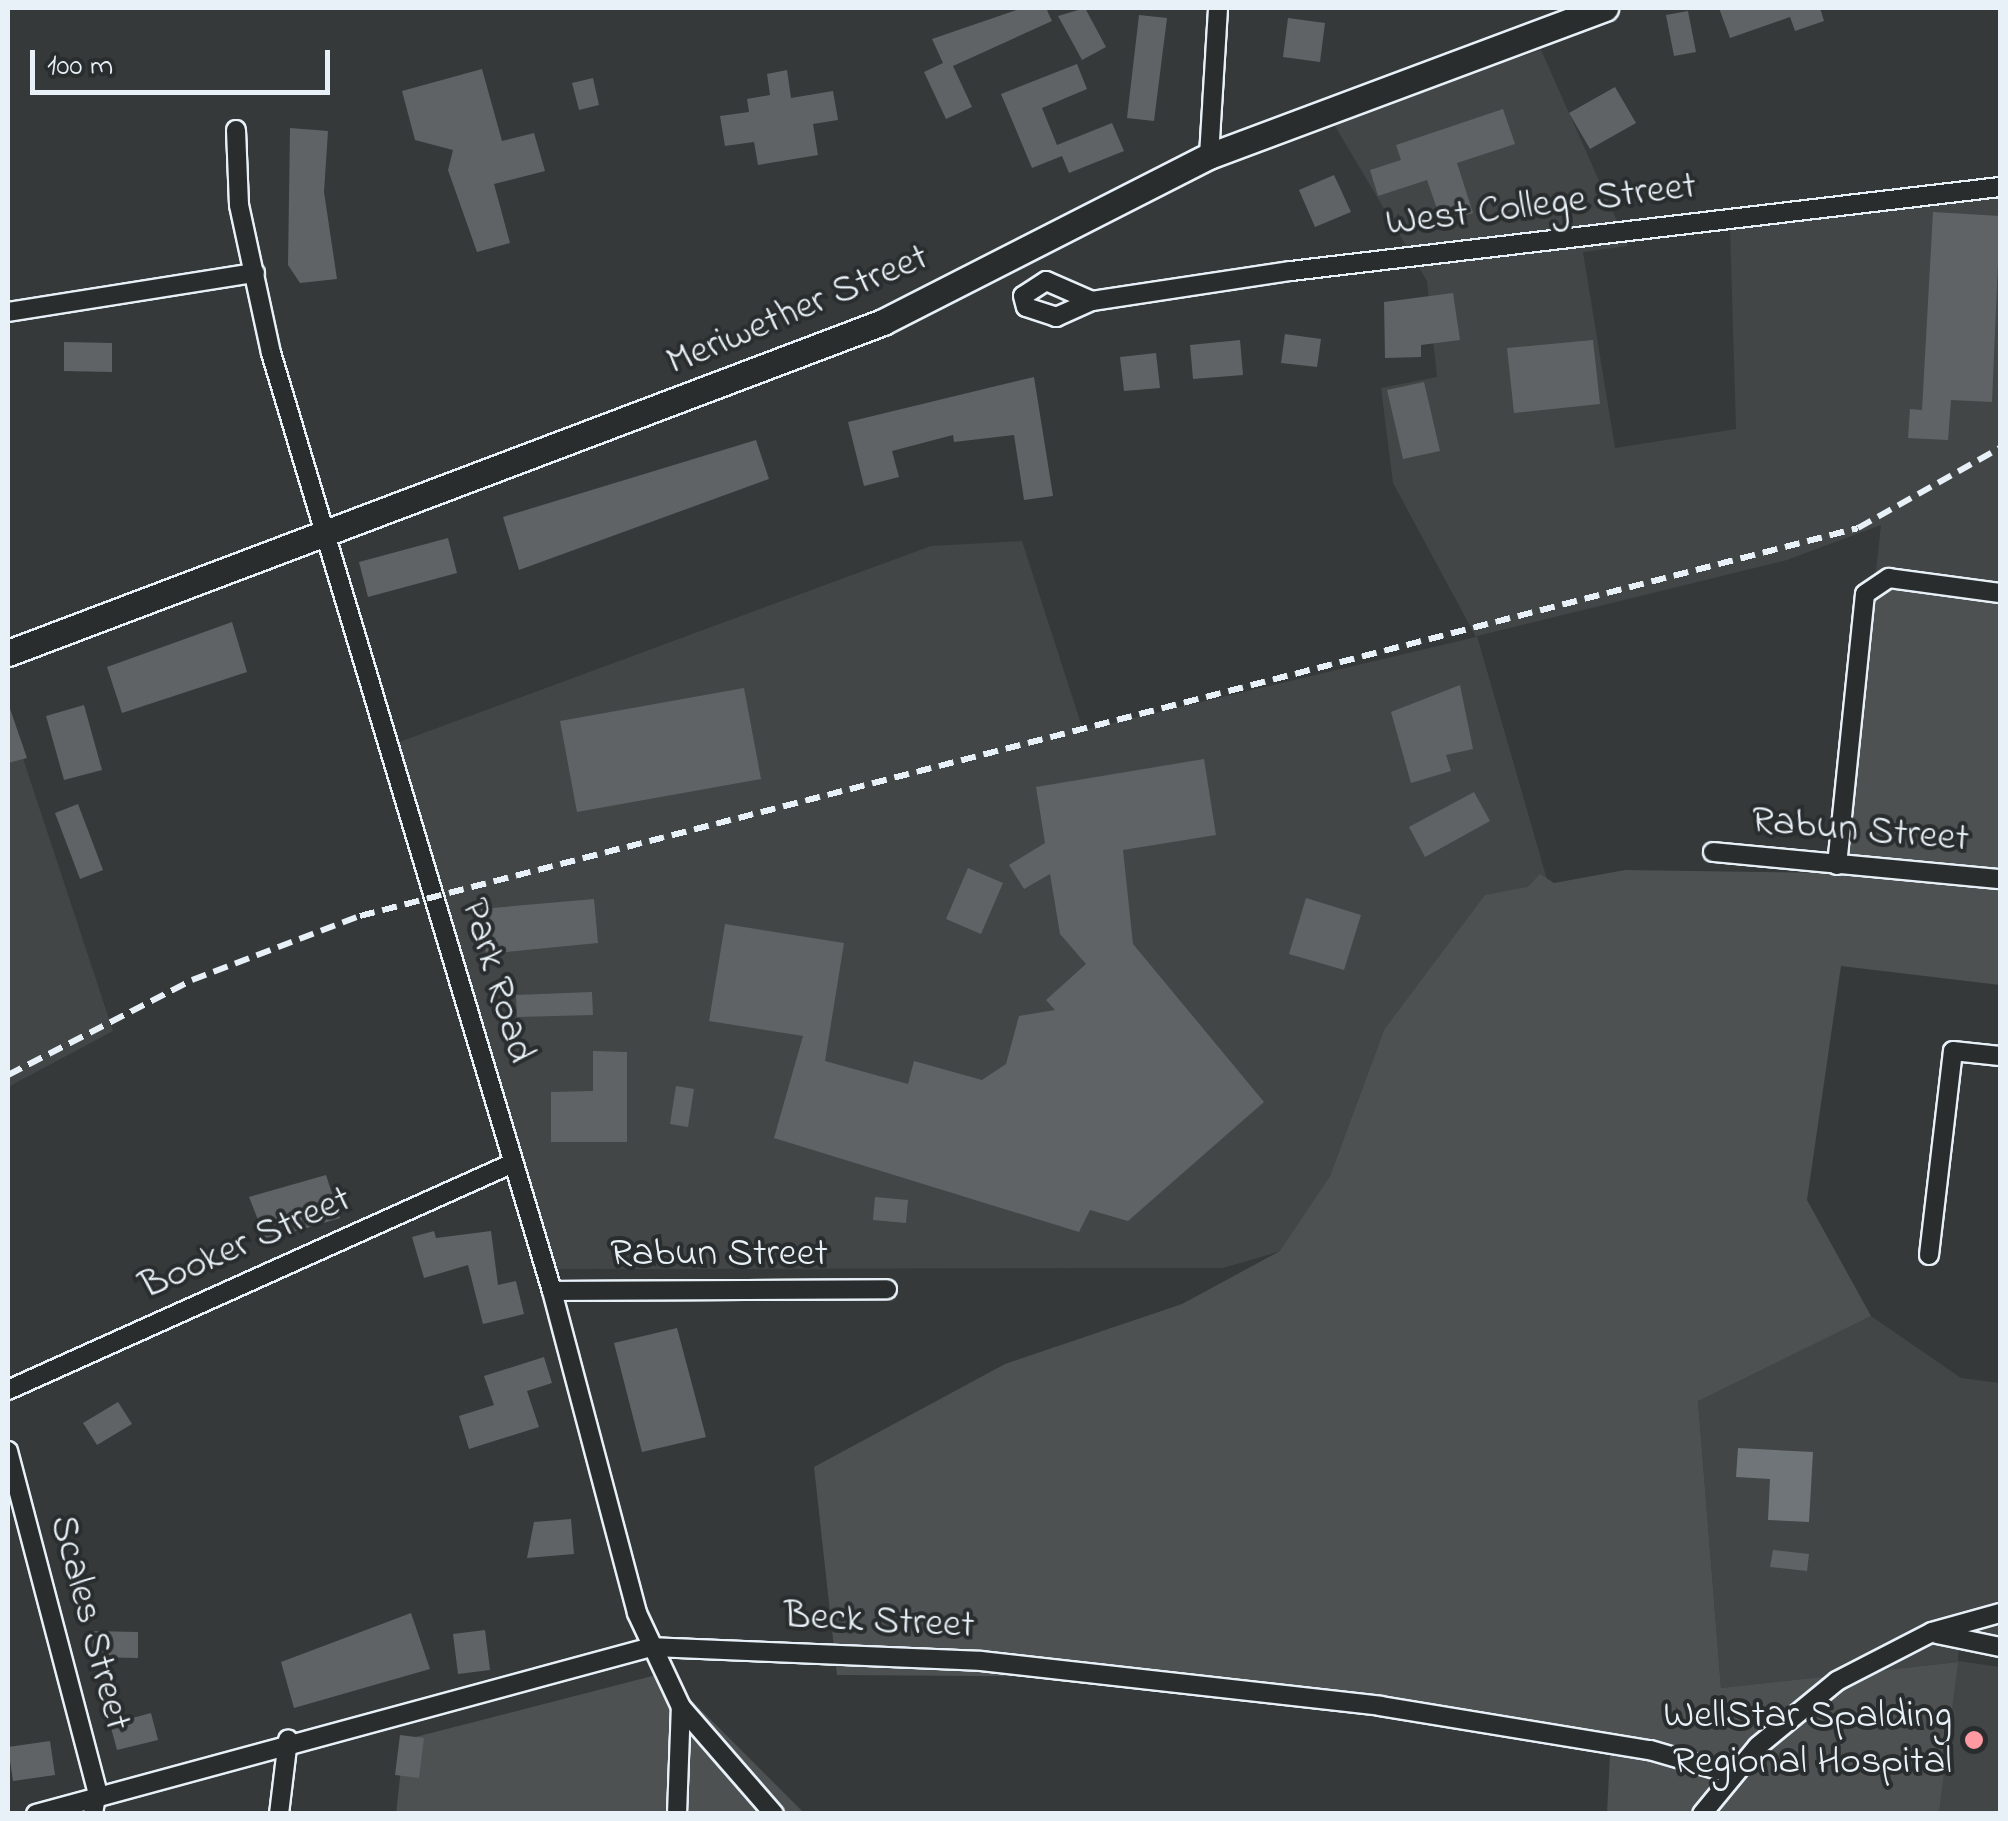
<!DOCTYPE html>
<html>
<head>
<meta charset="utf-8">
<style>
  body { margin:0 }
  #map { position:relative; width:2008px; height:1821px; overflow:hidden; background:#35393a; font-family:"Indie Flower",sans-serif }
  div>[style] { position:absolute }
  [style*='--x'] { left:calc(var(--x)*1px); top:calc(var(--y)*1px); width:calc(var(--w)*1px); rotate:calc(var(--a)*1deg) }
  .built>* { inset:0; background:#424647 }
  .green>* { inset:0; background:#4d5152 }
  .water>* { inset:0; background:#707579 }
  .building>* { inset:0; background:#5f6365 }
  .roads { filter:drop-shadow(2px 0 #e8f1f8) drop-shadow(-2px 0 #e8f1f8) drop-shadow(0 2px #e8f1f8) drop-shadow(0 -2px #e8f1f8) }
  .street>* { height:18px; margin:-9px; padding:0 9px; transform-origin:9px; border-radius:9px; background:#2a2d2e }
  .secondary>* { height:25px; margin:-12.5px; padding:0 12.5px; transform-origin:12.5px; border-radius:12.5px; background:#2a2d2e }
  .rail>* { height:6px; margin-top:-3px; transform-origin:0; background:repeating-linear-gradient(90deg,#e8f1f8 0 15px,transparent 0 23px) }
  .dots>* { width:28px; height:28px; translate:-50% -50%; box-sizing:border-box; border:5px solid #2a2d2e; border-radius:50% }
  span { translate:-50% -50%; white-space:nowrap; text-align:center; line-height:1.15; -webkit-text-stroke:8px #2a2d2e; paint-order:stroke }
  .street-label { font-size:40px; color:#e8f1f8 }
  .poi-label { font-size:40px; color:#e8f1f8 }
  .right { translate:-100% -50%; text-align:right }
  .frame { position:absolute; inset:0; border:10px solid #e8f1f8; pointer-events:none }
  .scale { position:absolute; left:30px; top:50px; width:300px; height:45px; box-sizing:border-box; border:5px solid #e8f1f8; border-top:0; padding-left:12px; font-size:30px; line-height:35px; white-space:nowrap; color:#e8f1f8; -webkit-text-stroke:8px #2a2d2e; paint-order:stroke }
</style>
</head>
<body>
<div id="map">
  <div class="built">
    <i style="clip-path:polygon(1541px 50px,1628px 246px,1583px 252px,1615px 448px,1736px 429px,1730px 228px,2000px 198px,2000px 596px,1875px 580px,1881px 525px,1787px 560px,1477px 636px,1548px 883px,1384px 1030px,1330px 1176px,1281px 1251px,1223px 1268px,555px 1269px,391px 745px,931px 546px,1022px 541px,1083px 730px,1476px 637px,1393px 483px,1381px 388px,1437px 377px,1427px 281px,1332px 121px)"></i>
    <i style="clip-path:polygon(8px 713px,113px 1031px,8px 1087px)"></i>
    <i style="clip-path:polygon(1871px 1316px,1961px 1378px,2000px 1383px,2000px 1641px,1960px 1635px,1958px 1661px,2000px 1667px,2000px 1813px,1939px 1813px,1957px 1662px,1721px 1688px,1698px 1400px)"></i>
  </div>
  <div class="green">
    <i style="clip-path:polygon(1875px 580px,2000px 596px,2000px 985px,1841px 966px,1807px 1200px,1871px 1316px,1698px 1401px,1721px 1688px,1958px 1662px,1939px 1813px,1607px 1813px,1610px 1755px,1138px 1677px,837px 1675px,814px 1467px,1005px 1364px,1182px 1304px,1280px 1251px,1330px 1176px,1384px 1030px,1485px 895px,1528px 887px,1540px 874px,1554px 883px,1625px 870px,1841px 873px)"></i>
    <i style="clip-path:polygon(664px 1673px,804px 1813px,396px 1814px,404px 1740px)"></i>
  </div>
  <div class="water">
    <i style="clip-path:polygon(1738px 1448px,1813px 1452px,1809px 1522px,1768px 1520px,1770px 1479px,1736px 1477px)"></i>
  </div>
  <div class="building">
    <i style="clip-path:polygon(1022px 8px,1046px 8px,1052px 21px,953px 66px,972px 107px,946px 119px,924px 72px,943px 63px,932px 39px)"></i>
    <i style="clip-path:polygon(1085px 8px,1106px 47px,1082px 60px,1058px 16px)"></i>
    <i style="clip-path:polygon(1719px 8px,1820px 8px,1824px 21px,1795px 31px,1790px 17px,1730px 38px)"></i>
    <i style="clip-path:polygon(1688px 11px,1696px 52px,1674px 56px,1666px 15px)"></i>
    <i style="clip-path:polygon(1139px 15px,1167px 18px,1154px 121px,1127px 118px)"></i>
    <i style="clip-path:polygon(1288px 18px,1325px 23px,1320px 62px,1283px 57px)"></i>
    <i style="clip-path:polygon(1077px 64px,1087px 89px,1042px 108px,1057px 145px,1112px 123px,1124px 151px,1069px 173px,1062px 156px,1032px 168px,1001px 94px)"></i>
    <i style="clip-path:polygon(482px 69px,502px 141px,534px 133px,545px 171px,494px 184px,510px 243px,477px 252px,448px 170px,453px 150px,415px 140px,402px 91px)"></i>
    <i style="clip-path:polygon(787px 70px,791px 98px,833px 91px,838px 120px,813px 124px,818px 155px,758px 165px,754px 142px,725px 146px,720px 116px,749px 112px,747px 99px,770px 95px,767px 74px)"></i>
    <i style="clip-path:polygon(593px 78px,599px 105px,579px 110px,572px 83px)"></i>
    <i style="clip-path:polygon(1615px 87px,1636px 123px,1590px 149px,1569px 113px)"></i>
    <i style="clip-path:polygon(1503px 109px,1515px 144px,1457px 163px,1473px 213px,1442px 223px,1427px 180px,1378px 196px,1370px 170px,1401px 160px,1396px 145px)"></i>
    <i style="clip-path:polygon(290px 128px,328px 131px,324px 192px,337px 279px,300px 283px,288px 265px)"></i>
    <i style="clip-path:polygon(1334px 175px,1351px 212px,1315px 227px,1299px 190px)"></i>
    <i style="clip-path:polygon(1933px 212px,2000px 216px,1992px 402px,1951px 400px,1948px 440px,1908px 438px,1910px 409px,1922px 410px)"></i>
    <i style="clip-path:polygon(1453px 293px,1460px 340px,1421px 345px,1421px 357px,1385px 358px,1384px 302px)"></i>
    <i style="clip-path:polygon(1285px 334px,1321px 339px,1317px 367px,1281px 363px)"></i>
    <i style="clip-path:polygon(1240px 340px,1243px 375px,1193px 379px,1190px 345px)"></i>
    <i style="clip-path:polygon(1593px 340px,1600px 404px,1514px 413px,1507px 348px)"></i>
    <i style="clip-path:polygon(64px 342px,112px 343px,112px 372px,64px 371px)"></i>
    <i style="clip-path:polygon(1156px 353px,1160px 388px,1124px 391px,1120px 357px)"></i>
    <i style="clip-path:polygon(1034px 377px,1053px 496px,1024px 500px,1014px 435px,954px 442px,953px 435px,892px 451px,899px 477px,864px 486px,848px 422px)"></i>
    <i style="clip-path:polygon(1424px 382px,1440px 451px,1403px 459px,1387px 390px)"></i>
    <i style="clip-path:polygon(756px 440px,769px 479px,519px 570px,503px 517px)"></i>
    <i style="clip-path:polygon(448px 538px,457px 573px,368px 597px,359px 562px)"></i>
    <i style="clip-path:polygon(232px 622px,247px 672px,122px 713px,107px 667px)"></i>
    <i style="clip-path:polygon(1460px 685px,1473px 749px,1446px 755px,1451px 771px,1411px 783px,1391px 712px)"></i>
    <i style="clip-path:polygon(744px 688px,761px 779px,577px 812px,560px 721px)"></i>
    <i style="clip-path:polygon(8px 703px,27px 758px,8px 763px)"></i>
    <i style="clip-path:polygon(84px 705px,102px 770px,64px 780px,46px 716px)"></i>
    <i style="clip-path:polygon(1204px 759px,1216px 835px,1123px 850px,1133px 944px,1264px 1102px,1128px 1221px,1090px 1210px,1079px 1232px,774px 1138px,803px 1036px,709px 1021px,725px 924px,844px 943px,825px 1061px,908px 1084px,914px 1061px,982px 1080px,1006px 1064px,1019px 1016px,1055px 1010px,1046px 1000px,1086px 964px,1060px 934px,1050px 874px,1024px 889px,1009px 865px,1045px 843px,1036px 787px)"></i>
    <i style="clip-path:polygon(1474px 792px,1490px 821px,1425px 857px,1409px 827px)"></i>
    <i style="clip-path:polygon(78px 804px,103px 870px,80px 879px,55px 813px)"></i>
    <i style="clip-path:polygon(968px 868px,1003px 883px,981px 934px,946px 919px)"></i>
    <i style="clip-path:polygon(1306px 898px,1361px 915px,1344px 970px,1289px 954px)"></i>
    <i style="clip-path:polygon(594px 899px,598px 943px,486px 954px,481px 909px)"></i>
    <i style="clip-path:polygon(592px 992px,593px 1015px,517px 1017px,516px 995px)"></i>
    <i style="clip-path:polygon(593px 1051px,627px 1052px,627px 1142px,551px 1142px,551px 1092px,593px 1091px)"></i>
    <i style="clip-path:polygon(676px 1086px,694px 1089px,688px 1127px,670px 1124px)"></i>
    <i style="clip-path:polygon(326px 1175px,340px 1218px,266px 1240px,249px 1197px)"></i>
    <i style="clip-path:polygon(875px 1197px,908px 1200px,906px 1223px,873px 1220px)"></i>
    <i style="clip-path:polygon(434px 1231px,436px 1238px,491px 1231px,498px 1285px,516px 1281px,524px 1314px,483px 1324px,468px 1265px,424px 1278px,412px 1237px)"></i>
    <i style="clip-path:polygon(677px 1328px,706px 1437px,642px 1452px,614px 1343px)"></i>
    <i style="clip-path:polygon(544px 1357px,552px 1383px,527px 1391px,539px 1427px,469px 1449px,459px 1416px,494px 1405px,484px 1376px)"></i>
    <i style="clip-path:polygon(118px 1402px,132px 1424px,97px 1445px,83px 1423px)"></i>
    <i style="clip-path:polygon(571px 1519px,574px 1554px,527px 1558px,534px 1522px)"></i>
    <i style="clip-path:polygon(1773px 1550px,1809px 1554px,1807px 1571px,1770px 1567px)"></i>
    <i style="clip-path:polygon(411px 1613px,430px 1669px,294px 1708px,281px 1662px)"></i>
    <i style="clip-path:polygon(485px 1630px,490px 1670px,458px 1674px,453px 1634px)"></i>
    <i style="clip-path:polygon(93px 1631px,138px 1632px,138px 1658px,92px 1657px)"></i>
    <i style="clip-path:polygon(151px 1713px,158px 1740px,117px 1750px,110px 1724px)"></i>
    <i style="clip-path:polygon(400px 1735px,424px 1738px,419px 1778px,395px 1775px)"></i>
    <i style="clip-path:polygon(50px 1741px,55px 1775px,13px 1781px,8px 1747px)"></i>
  </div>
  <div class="roads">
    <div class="street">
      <i style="--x:236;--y:130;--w:75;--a:87.7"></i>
      <i style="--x:239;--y:205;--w:151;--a:77.8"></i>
      <i style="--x:271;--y:353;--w:979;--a:73.32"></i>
      <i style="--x:552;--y:1291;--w:333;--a:75.2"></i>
      <i style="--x:637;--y:1613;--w:104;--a:64.9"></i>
      <i style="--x:681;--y:1707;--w:142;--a:49"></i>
      <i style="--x:1209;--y:156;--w:148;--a:-86.5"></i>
      <i style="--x:1092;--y:301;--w:50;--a:-156.5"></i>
      <i style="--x:1046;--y:281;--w:27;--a:147"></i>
      <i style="--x:1023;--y:296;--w:11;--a:75"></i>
      <i style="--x:1026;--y:307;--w:32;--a:18"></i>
      <i style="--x:1056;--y:317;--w:39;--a:-24"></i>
      <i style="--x:1092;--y:301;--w:201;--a:-8.6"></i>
      <i style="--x:1291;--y:271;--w:714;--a:-6.76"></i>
      <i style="--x:8;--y:312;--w:250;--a:-9"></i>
      <i style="--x:1713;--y:852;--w:288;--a:5.4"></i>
      <i style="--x:1837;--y:865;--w:272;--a:-84.1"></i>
      <i style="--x:1865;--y:594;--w:29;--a:-34"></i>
      <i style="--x:1889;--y:578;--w:112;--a:7.7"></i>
      <i style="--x:1929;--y:1255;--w:205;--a:-83.3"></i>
      <i style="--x:1953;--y:1051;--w:47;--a:6.1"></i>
      <i style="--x:552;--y:1291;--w:335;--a:-0.3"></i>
      <i style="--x:8;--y:1390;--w:554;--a:-24.2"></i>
      <i style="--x:8;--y:1451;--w:351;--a:75.3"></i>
      <i style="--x:97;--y:1791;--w:23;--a:100"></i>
      <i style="--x:1937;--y:1634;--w:64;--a:11.7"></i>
      <i style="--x:36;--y:1814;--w:637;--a:-15.19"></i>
      <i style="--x:651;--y:1647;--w:330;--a:2.4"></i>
      <i style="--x:981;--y:1661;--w:402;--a:6.4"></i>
      <i style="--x:1380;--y:1706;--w:274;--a:9.3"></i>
      <i style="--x:1650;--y:1750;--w:85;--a:16.3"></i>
      <i style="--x:279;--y:1814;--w:75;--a:-83.1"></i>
      <i style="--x:677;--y:1814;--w:107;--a:-87.9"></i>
      <i style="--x:1702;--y:1814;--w:88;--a:-50.5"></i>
      <i style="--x:1758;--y:1746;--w:102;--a:-39.4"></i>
      <i style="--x:1837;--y:1681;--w:107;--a:-27.3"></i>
      <i style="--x:1932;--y:1632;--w:71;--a:-15.6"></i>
    </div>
    <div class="secondary">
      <i style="--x:8;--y:653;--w:936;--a:-20.72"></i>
      <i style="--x:883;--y:322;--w:366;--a:-27"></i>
      <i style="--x:1209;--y:156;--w:423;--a:-20.5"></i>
    </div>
  </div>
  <div class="rail">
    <i style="--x:8;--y:1075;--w:207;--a:-27.3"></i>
    <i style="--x:192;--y:980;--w:180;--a:-20.9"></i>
    <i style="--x:360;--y:916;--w:1547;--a:-14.52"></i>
    <i style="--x:1858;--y:528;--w:163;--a:-29.4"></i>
  </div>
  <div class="dots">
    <i style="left:1974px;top:1740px;background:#ff9aa2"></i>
  </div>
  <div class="street-label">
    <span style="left:1541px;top:206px;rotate:-7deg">West College Street</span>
    <span style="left:798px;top:311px;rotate:-23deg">Meriwether Street</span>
    <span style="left:1860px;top:831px;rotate:5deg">Rabun Street</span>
    <span style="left:496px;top:981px;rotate:73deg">Park Road</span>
    <span style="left:246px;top:1244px;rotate:-24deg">Booker Street</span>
    <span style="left:719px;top:1255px">Rabun Street</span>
    <span style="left:879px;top:1622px;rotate:3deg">Beck Street</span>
    <span style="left:89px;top:1623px;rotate:75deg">Scales Street</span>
  </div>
  <div class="poi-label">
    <span class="right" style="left:1952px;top:1740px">WellStar Spalding<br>Regional Hospital</span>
  </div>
  <div class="frame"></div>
  <div class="scale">100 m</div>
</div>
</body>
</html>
